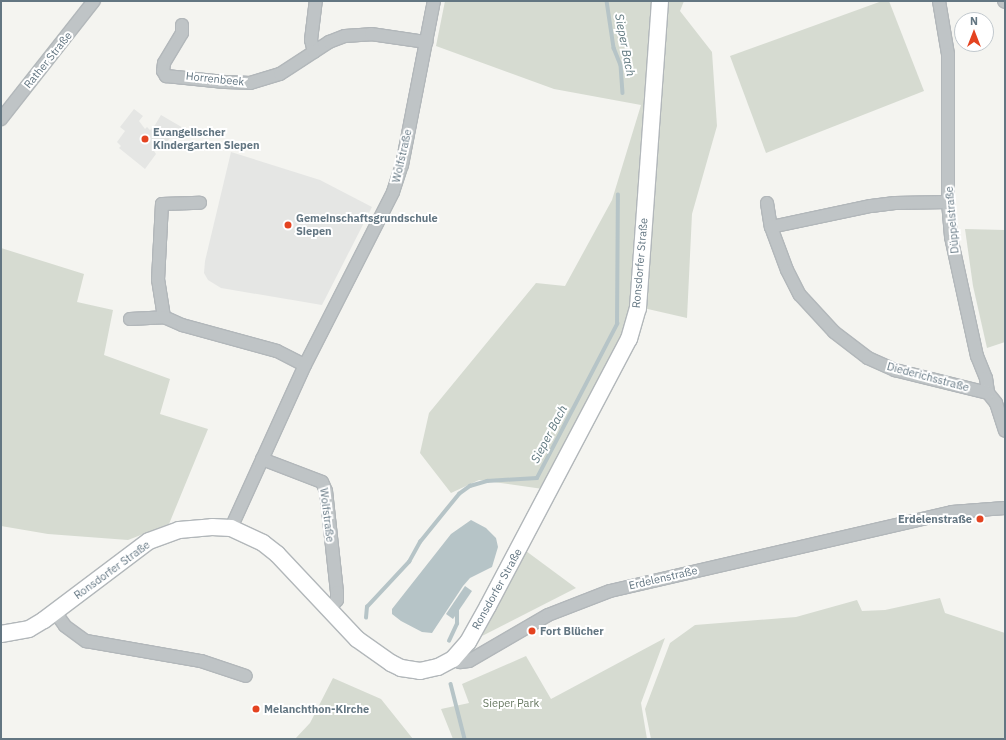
<!DOCTYPE html>
<html>
<head>
<meta charset="utf-8">
<style>
  body { margin:0 }
  #map { position:relative; width:1006px; height:740px; overflow:hidden; background:#f4f4f0; font-family:"IBM Plex Sans",sans-serif }
  div>[style] { position:absolute }
  [style*='--x'] { left:calc(var(--x)*1px); top:calc(var(--y)*1px); width:calc(var(--w)*1px); rotate:calc(var(--a)*1deg) }
  .built>* { inset:0; background:#e5e6e4 }
  .green>* { inset:0; background:#d6dbd1 }
  .water>* { inset:0; background:#b6c4c7 }
  .stream>* { height:3.5px; margin:-1.75px; padding:0 1.75px; transform-origin:1.75px; border-radius:1.75px; background:#b6c4c7 }
  .roads { filter:drop-shadow(1px 0 #b2b7ba) drop-shadow(-1px 0 #b2b7ba) drop-shadow(0 1px #b2b7ba) drop-shadow(0 -1px #b2b7ba) }
  .minor>* { height:12px; margin:-6px; padding:0 6px; transform-origin:6px; border-radius:6px; background:#bfc4c6 }
  .major>* { height:16px; margin:-8px; padding:0 8px; transform-origin:8px; border-radius:8px; background:#fff }
  .dots>* { width:11px; height:11px; translate:-50% -50%; box-sizing:border-box; border:2px solid #fff; border-radius:50% }
  span { translate:-50% -50%; white-space:nowrap; text-align:center; line-height:1.15; -webkit-text-stroke:4px #fff; paint-order:stroke }
  .street-label { font-size:11px; color:#637682 }
  .poi-label { font-size:11px; color:#637682; font-weight:700 }
  .left { translate:0 -50%; text-align:left }
  .right { translate:-100% -50%; text-align:right }
  .park-label { font-size:11px; color:#687962 }
  .water-label { font-size:12px; color:#5f787f; font-style:italic }
  .frame { position:absolute; inset:0; border:2px solid #637682; pointer-events:none }
  .north { position:absolute; left:954px; top:12px; width:40px; height:40px; box-sizing:border-box; background:#fff; border:1px solid #c1c8cd; border-radius:50%; rotate:0deg; font-size:11px; font-weight:700; line-height:16px; text-align:center; color:#637682 }
  .north::after { content:''; display:block; margin:auto; width:14px; height:18px; background:#e44320; clip-path:polygon(50% 0,100% 100%,50% 72%,0 100%) }
</style>
</head>
<body>
<div id="map">
  <div class="built">
    <i style="clip-path:polygon(134px 109px,143px 116px,139px 121px,145px 129px,147px 127px,150px 130px,155px 125px,161px 115px,185px 129px,179px 140px,172px 135px,162px 149px,157px 146px,154px 151px,156px 154px,145px 169px,119px 148px,121px 146px,117px 142px,125px 131px,120px 127px)"></i>
    <i style="clip-path:polygon(231px 152px,320px 180px,372px 207px,322px 305px,221px 288px,208px 280px,204px 273px,205px 261px)"></i>
  </div>
  <div class="green">
    <i style="clip-path:polygon(445px 1px,684px 1px,680px 11px,712px 52px,717px 126px,692px 214px,687px 318px,639px 307px,543px 489px,479px 480px,451px 493px,420px 453px,429px 413px,536px 283px,565px 286px,612px 200px,641px 105px,554px 89px,436px 46px)"></i>
    <i style="clip-path:polygon(882px 1px,889px 1px,924px 91px,766px 153px,730px 56px)"></i>
    <i style="clip-path:polygon(965px 229px,1005px 230px,1005px 342px,987px 348px,973px 286px)"></i>
    <i style="clip-path:polygon(1px 248px,84px 274px,77px 302px,113px 310px,104px 355px,170px 379px,160px 414px,208px 429px,169px 524px,128px 540px,48px 534px,1px 526px)"></i>
    <i style="clip-path:polygon(526px 551px,576px 588px,482px 636px,501px 599px)"></i>
    <i style="clip-path:polygon(940px 598px,945px 613px,1005px 633px,1005px 739px,651px 739px,645px 709px,670px 643px,695px 625px,796px 617px,857px 600px,862px 611px,885px 610px)"></i>
    <i style="clip-path:polygon(665px 638px,641px 703px,647px 739px,453px 739px,441px 709px,469px 703px,462px 684px,526px 656px,551px 699px)"></i>
    <i style="clip-path:polygon(333px 678px,381px 699px,413px 739px,295px 739px,310px 723px)"></i>
  </div>
  <div class="water">
    <i style="clip-path:polygon(471px 520px,486px 528px,496px 538px,498px 547px,492px 567px,470px 578px,463px 586px,432px 633px,422px 632px,401px 621px,392px 614px,392px 609px,451px 534px)"></i>
    <i style="clip-path:polygon(465px 586px,472px 591px,453px 619px,446px 614px)"></i>
  </div>
  <div class="stream">
    <i style="--x:607;--y:1;--w:48;--a:81.5"></i>
    <i style="--x:614;--y:48;--w:18;--a:68"></i>
    <i style="--x:621;--y:65;--w:28;--a:86"></i>
    <i style="--x:366;--y:618;--w:11;--a:-85"></i>
    <i style="--x:367;--y:607;--w:62;--a:-47"></i>
    <i style="--x:409;--y:562;--w:23;--a:-61"></i>
    <i style="--x:420;--y:542;--w:62;--a:-50.9"></i>
    <i style="--x:459;--y:494;--w:14;--a:-36"></i>
    <i style="--x:470;--y:486;--w:18;--a:-16"></i>
    <i style="--x:487;--y:481;--w:50;--a:-3.4"></i>
    <i style="--x:537;--y:478;--w:174;--a:-62.5"></i>
    <i style="--x:617;--y:324;--w:129;--a:-89.6"></i>
    <i style="--x:449;--y:641;--w:19;--a:-65"></i>
    <i style="--x:457;--y:624;--w:14;--a:-90"></i>
    <i style="--x:451;--y:684;--w:57;--a:75.7"></i>
  </div>
  <div class="roads">
    <div class="minor">
      <i style="--x:939;--y:1;--w:54;--a:80.4"></i>
      <i style="--x:948;--y:54;--w:148;--a:90"></i>
      <i style="--x:948;--y:202;--w:35;--a:85"></i>
      <i style="--x:951;--y:237;--w:122;--a:77.7"></i>
      <i style="--x:977;--y:356;--w:24;--a:68"></i>
      <i style="--x:986;--y:378;--w:15;--a:82"></i>
      <i style="--x:988;--y:393;--w:13;--a:51"></i>
      <i style="--x:996;--y:403;--w:29;--a:72"></i>
      <i style="--x:1004;--y:1;--w:1;--a:45"></i>
      <i style="--x:182;--y:25;--w:8;--a:90"></i>
      <i style="--x:182;--y:33;--w:35;--a:121"></i>
      <i style="--x:164;--y:63;--w:8;--a:97"></i>
      <i style="--x:163;--y:71;--w:6;--a:59"></i>
      <i style="--x:166;--y:76;--w:59;--a:5.8"></i>
      <i style="--x:225;--y:82;--w:25;--a:2"></i>
      <i style="--x:250;--y:83;--w:31;--a:-17"></i>
      <i style="--x:280;--y:74;--w:59;--a:-33.1"></i>
      <i style="--x:329;--y:42;--w:17;--a:-21"></i>
      <i style="--x:345;--y:36;--w:26;--a:-4"></i>
      <i style="--x:371;--y:34;--w:56;--a:8.3"></i>
      <i style="--x:314;--y:52;--w:12;--a:-104"></i>
      <i style="--x:311;--y:40;--w:39;--a:-83"></i>
      <i style="--x:1;--y:119;--w:150;--a:-51.8"></i>
      <i style="--x:767;--y:203;--w:24;--a:81"></i>
      <i style="--x:771;--y:227;--w:46;--a:69.6"></i>
      <i style="--x:787;--y:270;--w:28;--a:63"></i>
      <i style="--x:800;--y:295;--w:50;--a:47.4"></i>
      <i style="--x:834;--y:332;--w:43;--a:37.4"></i>
      <i style="--x:868;--y:358;--w:30;--a:24"></i>
      <i style="--x:895;--y:370;--w:96;--a:13.9"></i>
      <i style="--x:771;--y:227;--w:102;--a:-11.9"></i>
      <i style="--x:871;--y:206;--w:24;--a:-7"></i>
      <i style="--x:895;--y:203;--w:53;--a:-1.1"></i>
      <i style="--x:164;--y:317;--w:37;--a:-99"></i>
      <i style="--x:158;--y:280;--w:76;--a:-87"></i>
      <i style="--x:162;--y:204;--w:38;--a:-2"></i>
      <i style="--x:130;--y:319;--w:34;--a:-3"></i>
      <i style="--x:164;--y:317;--w:20;--a:24"></i>
      <i style="--x:182;--y:325;--w:98;--a:15.3"></i>
      <i style="--x:277;--y:351;--w:31;--a:27"></i>
      <i style="--x:262;--y:459;--w:64;--a:21"></i>
      <i style="--x:322;--y:482;--w:10;--a:66"></i>
      <i style="--x:326;--y:491;--w:102;--a:83.8"></i>
      <i style="--x:337;--y:592;--w:8;--a:90"></i>
      <i style="--x:337;--y:600;--w:12;--a:132"></i>
      <i style="--x:231;--y:528;--w:179;--a:-65.6"></i>
      <i style="--x:305;--y:365;--w:194;--a:-63"></i>
      <i style="--x:393;--y:192;--w:28;--a:-72"></i>
      <i style="--x:402;--y:165;--w:167;--a:-79"></i>
      <i style="--x:55;--y:612;--w:17;--a:54"></i>
      <i style="--x:65;--y:626;--w:26;--a:36"></i>
      <i style="--x:86;--y:641;--w:117;--a:9.9"></i>
      <i style="--x:201;--y:661;--w:47;--a:18.4"></i>
      <i style="--x:453;--y:659;--w:8;--a:23"></i>
      <i style="--x:460;--y:662;--w:9;--a:-6"></i>
      <i style="--x:469;--y:661;--w:91;--a:-30.2"></i>
      <i style="--x:548;--y:615;--w:66;--a:-21.2"></i>
      <i style="--x:610;--y:591;--w:351;--a:-13"></i>
      <i style="--x:952;--y:512;--w:53;--a:-4.3"></i>
    </div>
    <div class="major">
      <i style="--x:1;--y:634;--w:28;--a:-10"></i>
      <i style="--x:29;--y:629;--w:17;--a:-31"></i>
      <i style="--x:44;--y:620;--w:131;--a:-37"></i>
      <i style="--x:149;--y:541;--w:32;--a:-20"></i>
      <i style="--x:179;--y:530;--w:33;--a:-5"></i>
      <i style="--x:212;--y:527;--w:19;--a:3"></i>
      <i style="--x:231;--y:528;--w:35;--a:25"></i>
      <i style="--x:263;--y:543;--w:18;--a:38"></i>
      <i style="--x:277;--y:554;--w:117;--a:46.7"></i>
      <i style="--x:357;--y:639;--w:42;--a:35.2"></i>
      <i style="--x:391;--y:663;--w:11;--a:27"></i>
      <i style="--x:401;--y:668;--w:19;--a:9"></i>
      <i style="--x:420;--y:671;--w:18;--a:-13"></i>
      <i style="--x:438;--y:667;--w:17;--a:-28"></i>
      <i style="--x:453;--y:659;--w:23;--a:-49"></i>
      <i style="--x:468;--y:642;--w:41;--a:-60.9"></i>
      <i style="--x:488;--y:606;--w:302;--a:-62.2"></i>
      <i style="--x:629;--y:339;--w:32;--a:-74"></i>
      <i style="--x:638;--y:308;--w:308;--a:-85.9"></i>
    </div>
  </div>
  <div class="dots">
    <i style="left:145px;top:139px;background:#e44320"></i>
    <i style="left:288px;top:225px;background:#e44320"></i>
    <i style="left:980px;top:519px;background:#e44320"></i>
    <i style="left:532px;top:631px;background:#e44320"></i>
    <i style="left:256px;top:709px;background:#e44320"></i>
  </div>
  <div class="street-label">
    <span style="left:48px;top:60px;rotate:-51deg">Rather Straße</span>
    <span style="left:215px;top:79px;rotate:6deg">Horrenbeek</span>
    <span style="left:402px;top:156px;rotate:-77deg">Wolfstraße</span>
    <span style="left:952px;top:220px;rotate:-95deg">Düppelstraße</span>
    <span style="left:640px;top:263px;rotate:-85deg">Ronsdorfer Straße</span>
    <span style="left:928px;top:377px;rotate:15deg">Diederichsstraße</span>
    <span style="left:327px;top:515px;rotate:83deg">Wolfstraße</span>
    <span style="left:112px;top:570px;rotate:-36deg">Ronsdorfer Straße</span>
    <span style="left:663px;top:578px;rotate:-13deg">Erdelenstraße</span>
    <span style="left:497px;top:589px;rotate:-61deg">Ronsdorfer Straße</span>
  </div>
  <div class="poi-label">
    <span class="left" style="left:153px;top:139px">Evangelischer<br>Kindergarten Siepen</span>
    <span class="left" style="left:296px;top:225px">Gemeinschaftsgrundschule<br>Siepen</span>
    <span class="right" style="left:972px;top:519px">Erdelenstraße</span>
    <span class="left" style="left:540px;top:631px">Fort Blücher</span>
    <span class="left" style="left:264px;top:709px">Melanchthon-Kirche</span>
  </div>
  <div class="park-label">
    <span style="left:511px;top:703px">Sieper Park</span>
  </div>
  <div class="water-label">
    <span style="left:625px;top:45px;rotate:79deg">Sieper Bach</span>
    <span style="left:549px;top:434px;rotate:-62deg">Sieper Bach</span>
  </div>
  <div class="frame"></div>
  <div class="north">N</div>
</div>
</body>
</html>
